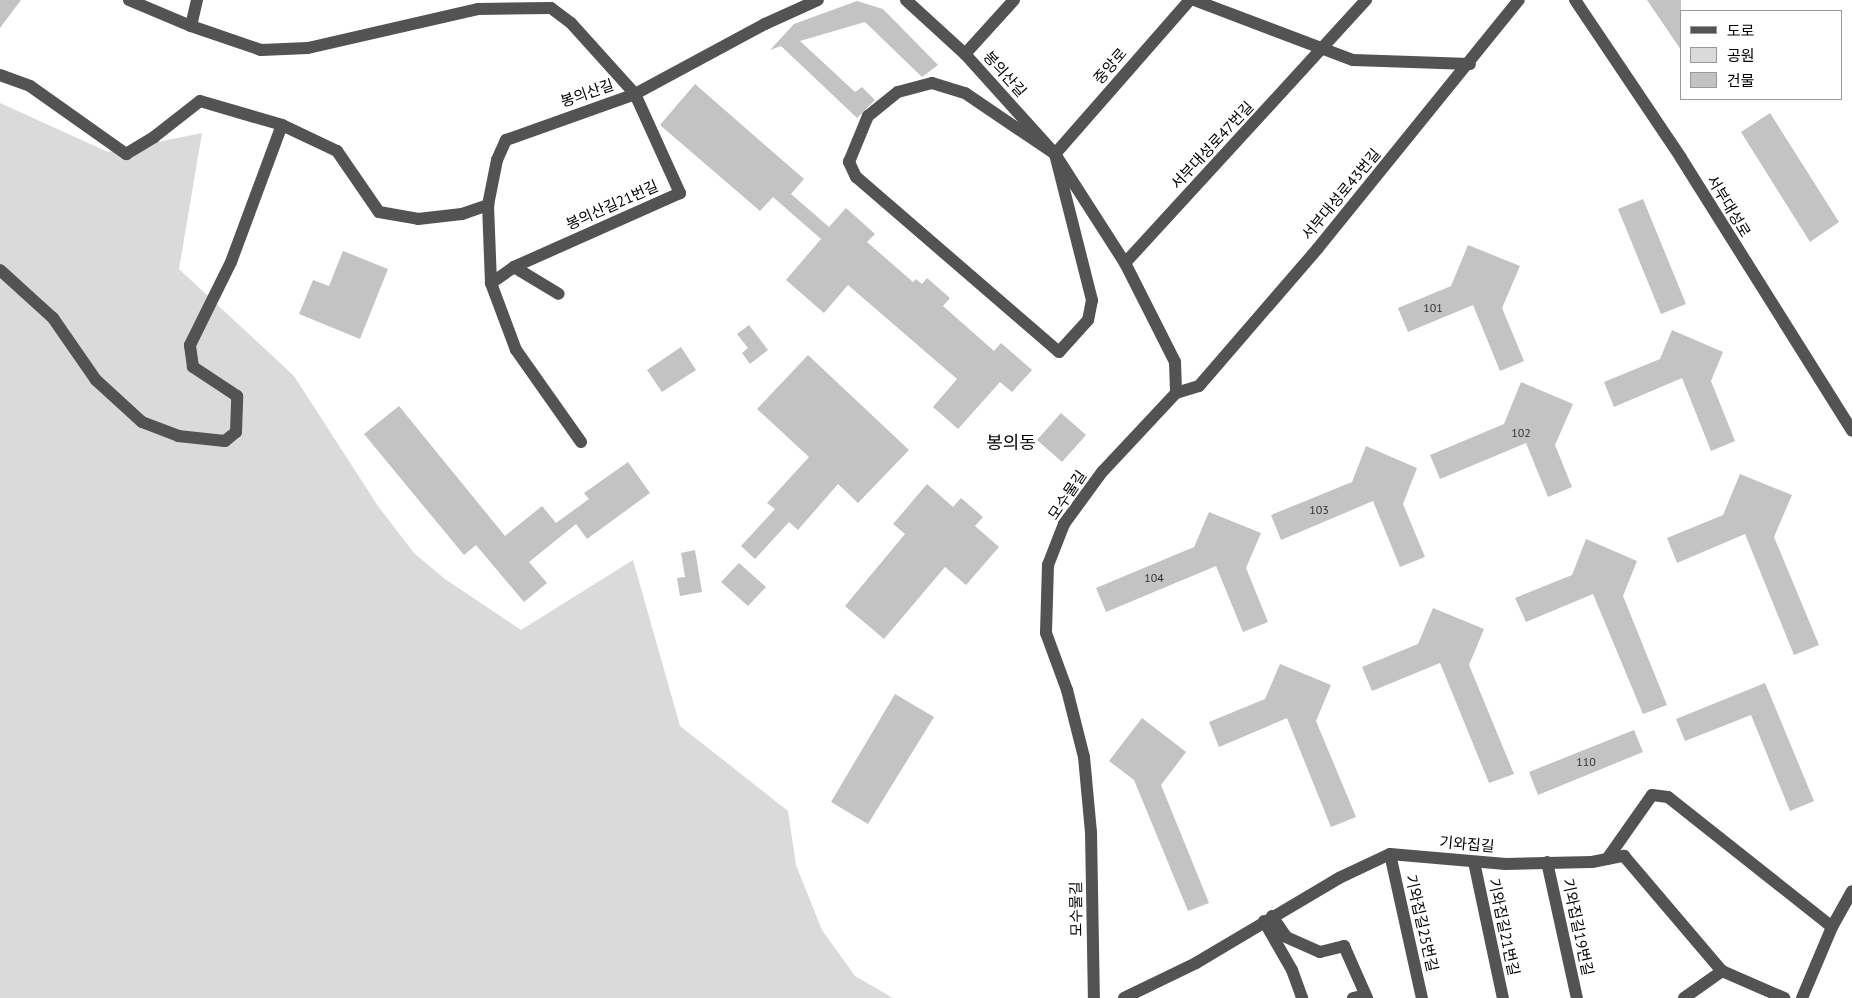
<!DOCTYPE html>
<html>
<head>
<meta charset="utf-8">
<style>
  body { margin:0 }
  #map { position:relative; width:1852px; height:998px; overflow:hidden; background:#fff; font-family:"PT Sans","Noto Sans KR",sans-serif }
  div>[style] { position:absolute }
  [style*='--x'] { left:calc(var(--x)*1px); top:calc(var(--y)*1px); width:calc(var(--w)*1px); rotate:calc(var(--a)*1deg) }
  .green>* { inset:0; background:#dadada }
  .building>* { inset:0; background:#c3c3c3 }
  .minor>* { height:12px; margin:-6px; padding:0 6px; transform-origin:6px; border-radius:6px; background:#535353 }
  span { translate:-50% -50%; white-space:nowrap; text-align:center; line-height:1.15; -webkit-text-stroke:4px #fff; paint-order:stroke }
  .number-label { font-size:12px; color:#313131 }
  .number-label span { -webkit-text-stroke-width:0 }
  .street-label { font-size:15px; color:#000 }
  .quarter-label { font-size:18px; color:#000 }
  .legend { position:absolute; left:1680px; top:10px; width:162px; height:90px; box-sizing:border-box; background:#fff; border:1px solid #999; margin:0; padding:6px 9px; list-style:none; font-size:15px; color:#000 }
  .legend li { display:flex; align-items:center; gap:10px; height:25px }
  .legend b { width:25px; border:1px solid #999 }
</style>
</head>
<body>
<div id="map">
  <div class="green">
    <i style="clip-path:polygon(0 103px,108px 152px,202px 133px,179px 269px,294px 376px,378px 506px,414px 553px,445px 579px,521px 630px,633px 560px,680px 726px,788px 811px,796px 865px,822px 930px,855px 976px,893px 998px,0 998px)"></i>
  </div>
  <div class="building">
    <i style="clip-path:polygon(0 0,21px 0,0 28px)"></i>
    <i style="clip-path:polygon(1647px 0,1681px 0,1681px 50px)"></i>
    <i style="clip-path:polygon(857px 1px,883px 9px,938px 65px,922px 77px,865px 22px,800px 41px,855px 92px,862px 87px,875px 100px,857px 118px,781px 46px,770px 50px,794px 24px)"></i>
    <i style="clip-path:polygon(695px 84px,804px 179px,791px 194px,829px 227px,846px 208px,875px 234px,867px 242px,913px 282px,916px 279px,922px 284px,927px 278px,950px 298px,943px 306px,994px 351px,1001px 343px,1032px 370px,1012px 392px,1000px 382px,958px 429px,933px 407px,957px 379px,848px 285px,824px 313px,786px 280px,821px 239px,773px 197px,760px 211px,660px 125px)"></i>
    <i style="clip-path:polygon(1770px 113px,1839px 222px,1810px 242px,1741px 132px)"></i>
    <i style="clip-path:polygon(1643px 199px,1686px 304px,1661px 314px,1618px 209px)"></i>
    <i style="clip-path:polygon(1468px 245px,1520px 266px,1502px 308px,1524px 361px,1500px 371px,1473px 305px,1408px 332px,1398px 308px,1451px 286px)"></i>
    <i style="clip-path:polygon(343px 251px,388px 269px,360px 339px,299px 314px,313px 280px,329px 286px)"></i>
    <i style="clip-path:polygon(749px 325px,768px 350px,750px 364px,742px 353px,748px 348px,737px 334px)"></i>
    <i style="clip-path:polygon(1672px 330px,1723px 352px,1711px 381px,1735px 441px,1711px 451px,1682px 378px,1614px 407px,1604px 382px,1660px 359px)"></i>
    <i style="clip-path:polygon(681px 347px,696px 370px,662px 392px,647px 370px)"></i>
    <i style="clip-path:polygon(808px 355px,909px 450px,858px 503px,838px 484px,798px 530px,789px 522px,755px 559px,741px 546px,775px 509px,767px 503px,809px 457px,757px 409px)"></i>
    <i style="clip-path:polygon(1521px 382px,1573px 404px,1555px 445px,1572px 487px,1548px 497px,1526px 443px,1440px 479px,1430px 455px,1504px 424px)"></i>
    <i style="clip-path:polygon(399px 406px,505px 536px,542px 506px,556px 523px,589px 499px,584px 493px,628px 462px,650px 493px,587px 539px,576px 524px,529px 562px,547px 583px,524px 602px,476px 545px,464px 555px,364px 434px)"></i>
    <i style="clip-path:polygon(1061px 413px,1086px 435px,1062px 462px,1037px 440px)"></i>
    <i style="clip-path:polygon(1366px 446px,1417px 468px,1403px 504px,1425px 557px,1400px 567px,1373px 501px,1281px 540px,1271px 515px,1352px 482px)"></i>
    <i style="clip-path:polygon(1740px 474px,1792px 495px,1774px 537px,1819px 645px,1794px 655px,1745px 534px,1677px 563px,1667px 538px,1723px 515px)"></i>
    <i style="clip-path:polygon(927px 484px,953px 507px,961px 498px,983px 517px,975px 526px,999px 547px,966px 585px,945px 567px,884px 639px,845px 606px,905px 534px,893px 524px)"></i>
    <i style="clip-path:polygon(1209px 512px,1261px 533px,1246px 568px,1268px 622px,1243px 632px,1216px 566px,1106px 612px,1096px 588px,1194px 547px)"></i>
    <i style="clip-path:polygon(1586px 539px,1637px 561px,1623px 596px,1667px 705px,1643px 714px,1593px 594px,1526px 622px,1515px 598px,1572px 575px)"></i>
    <i style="clip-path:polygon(695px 550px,702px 592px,680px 596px,677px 578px,685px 577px,681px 553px)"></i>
    <i style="clip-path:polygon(739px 563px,766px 587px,748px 606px,721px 582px)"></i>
    <i style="clip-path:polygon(1433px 608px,1484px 629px,1469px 665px,1514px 774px,1489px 783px,1440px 663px,1372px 691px,1362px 667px,1418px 644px)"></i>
    <i style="clip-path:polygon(1280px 664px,1331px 685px,1316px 721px,1356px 817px,1331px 827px,1287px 718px,1219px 747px,1209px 722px,1265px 699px)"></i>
    <i style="clip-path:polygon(1765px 683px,1814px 801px,1790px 811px,1751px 715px,1685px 741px,1676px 719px)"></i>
    <i style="clip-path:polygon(895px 694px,934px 717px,868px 824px,831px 802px)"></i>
    <i style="clip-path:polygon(1142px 718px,1186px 752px,1161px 785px,1209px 903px,1188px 911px,1134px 780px,1109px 761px)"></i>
    <i style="clip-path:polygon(1634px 730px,1643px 752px,1538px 795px,1529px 772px)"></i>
  </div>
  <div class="minor">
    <i style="--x:129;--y:0;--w:67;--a:22.8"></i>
    <i style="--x:191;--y:26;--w:74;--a:18.9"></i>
    <i style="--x:261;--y:50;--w:47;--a:-2.4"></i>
    <i style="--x:308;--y:48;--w:174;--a:-12.9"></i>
    <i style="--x:478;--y:9;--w:73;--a:-0.8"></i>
    <i style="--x:551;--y:8;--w:25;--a:37"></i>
    <i style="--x:571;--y:23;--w:96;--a:48"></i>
    <i style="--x:635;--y:94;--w:109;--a:65.6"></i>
    <i style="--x:680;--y:193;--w:182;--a:156"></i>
    <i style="--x:514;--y:267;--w:28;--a:145"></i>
    <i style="--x:906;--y:0;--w:80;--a:42.5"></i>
    <i style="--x:965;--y:54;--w:135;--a:48"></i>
    <i style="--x:1055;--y:154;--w:130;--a:57.3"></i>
    <i style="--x:1125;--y:263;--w:111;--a:63.2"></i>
    <i style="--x:1175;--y:362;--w:31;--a:88"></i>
    <i style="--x:1176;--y:393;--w:108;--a:133.1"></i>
    <i style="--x:1102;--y:472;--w:64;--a:126.2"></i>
    <i style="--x:1064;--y:524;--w:44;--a:111.3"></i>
    <i style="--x:1048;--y:565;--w:68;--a:91.7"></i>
    <i style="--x:1046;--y:633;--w:61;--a:69.8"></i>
    <i style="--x:1067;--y:690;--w:69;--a:75.8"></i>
    <i style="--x:1084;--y:757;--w:75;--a:84.7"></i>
    <i style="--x:1091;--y:832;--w:166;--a:89"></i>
    <i style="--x:1194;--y:0;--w:170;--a:20.7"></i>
    <i style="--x:1353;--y:60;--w:117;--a:2"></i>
    <i style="--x:1575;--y:0;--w:190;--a:56.1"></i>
    <i style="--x:1681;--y:158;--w:322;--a:57.9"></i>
    <i style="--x:191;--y:26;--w:27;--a:-77"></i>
    <i style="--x:965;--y:54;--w:73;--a:-47.8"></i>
    <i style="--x:0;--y:75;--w:32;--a:20"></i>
    <i style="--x:30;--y:86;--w:118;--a:35.3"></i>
    <i style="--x:126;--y:154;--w:33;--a:-31"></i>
    <i style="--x:154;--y:137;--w:58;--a:-38"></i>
    <i style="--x:200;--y:101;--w:85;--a:16.3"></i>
    <i style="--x:282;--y:125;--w:61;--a:25.3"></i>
    <i style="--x:337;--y:151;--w:74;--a:55.5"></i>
    <i style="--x:379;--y:212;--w:40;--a:10"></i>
    <i style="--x:418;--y:219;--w:44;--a:-6.5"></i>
    <i style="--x:462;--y:214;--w:28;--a:-19"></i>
    <i style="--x:932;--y:83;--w:34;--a:17"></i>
    <i style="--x:965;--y:93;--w:109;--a:34.1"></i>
    <i style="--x:1055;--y:154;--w:151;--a:75.8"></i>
    <i style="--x:1092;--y:300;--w:20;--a:101"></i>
    <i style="--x:1088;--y:320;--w:43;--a:132.2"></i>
    <i style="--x:1059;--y:352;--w:268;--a:-139.2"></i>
    <i style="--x:856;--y:177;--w:17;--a:-115"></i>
    <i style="--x:849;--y:162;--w:50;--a:-67.6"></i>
    <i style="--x:868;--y:116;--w:38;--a:-39"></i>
    <i style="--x:898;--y:92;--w:35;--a:-15"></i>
    <i style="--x:1055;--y:154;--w:205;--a:-48.8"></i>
    <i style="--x:1125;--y:263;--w:357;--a:-47.5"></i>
    <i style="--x:514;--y:267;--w:52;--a:31"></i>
    <i style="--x:0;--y:270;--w:72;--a:42.2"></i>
    <i style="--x:53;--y:318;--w:75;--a:55.3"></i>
    <i style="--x:96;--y:380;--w:62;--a:42.4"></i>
    <i style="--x:142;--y:422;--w:39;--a:21"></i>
    <i style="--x:178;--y:436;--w:47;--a:6.1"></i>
    <i style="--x:225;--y:441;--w:14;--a:-39"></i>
    <i style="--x:236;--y:432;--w:36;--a:-88"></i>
    <i style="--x:237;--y:396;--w:53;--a:-146.6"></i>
    <i style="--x:193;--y:367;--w:22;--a:-98"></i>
    <i style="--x:190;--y:345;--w:93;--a:-63.7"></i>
    <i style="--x:231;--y:262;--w:146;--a:-69.6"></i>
    <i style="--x:1176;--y:393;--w:24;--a:-17"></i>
    <i style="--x:1199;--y:386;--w:182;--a:-49.2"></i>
    <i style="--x:1318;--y:248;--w:319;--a:-51"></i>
    <i style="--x:581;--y:442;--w:113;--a:-125.2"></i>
    <i style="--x:516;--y:350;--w:72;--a:-110.5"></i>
    <i style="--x:491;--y:283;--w:78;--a:-92.2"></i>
    <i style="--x:488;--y:205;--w:46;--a:-78.7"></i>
    <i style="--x:497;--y:160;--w:22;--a:-66"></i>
    <i style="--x:506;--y:140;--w:137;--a:-19.6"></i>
    <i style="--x:635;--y:94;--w:148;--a:-28.3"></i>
    <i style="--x:765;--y:24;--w:58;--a:-24.4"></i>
    <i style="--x:1390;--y:854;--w:148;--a:77.5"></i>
    <i style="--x:1607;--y:859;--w:78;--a:-54.9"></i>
    <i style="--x:1652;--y:795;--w:16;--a:7"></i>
    <i style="--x:1668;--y:797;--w:209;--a:38.4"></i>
    <i style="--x:1474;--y:862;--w:139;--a:78"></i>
    <i style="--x:1547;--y:862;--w:139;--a:77.6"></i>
    <i style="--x:1272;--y:916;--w:25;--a:56"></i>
    <i style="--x:1286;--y:937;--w:37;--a:24"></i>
    <i style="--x:1320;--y:952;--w:25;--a:-14"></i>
    <i style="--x:1344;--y:946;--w:57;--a:66.1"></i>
    <i style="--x:1264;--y:921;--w:56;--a:60.3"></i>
    <i style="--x:1292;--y:970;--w:30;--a:70"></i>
    <i style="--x:1124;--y:998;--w:80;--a:-25.9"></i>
    <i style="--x:1196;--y:963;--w:166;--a:-30.7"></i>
    <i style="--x:1339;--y:878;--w:56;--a:-25.2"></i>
    <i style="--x:1390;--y:854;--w:116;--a:4.9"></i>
    <i style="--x:1506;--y:864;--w:86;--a:-1.3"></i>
    <i style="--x:1592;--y:862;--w:33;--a:-11"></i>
    <i style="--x:1624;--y:856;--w:151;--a:49.6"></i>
    <i style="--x:1722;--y:971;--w:68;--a:23.5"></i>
    <i style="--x:1353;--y:998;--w:13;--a:-13"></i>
    <i style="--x:1684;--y:998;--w:47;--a:-35.4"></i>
    <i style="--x:1802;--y:998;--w:77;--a:-67.1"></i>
    <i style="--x:1832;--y:927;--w:41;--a:-60.9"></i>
  </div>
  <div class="number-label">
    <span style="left:1433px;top:308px">101</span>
    <span style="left:1521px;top:433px">102</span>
    <span style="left:1319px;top:510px">103</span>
    <span style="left:1154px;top:578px">104</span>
    <span style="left:1586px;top:762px">110</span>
  </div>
  <div class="street-label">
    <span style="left:1110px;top:66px;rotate:-49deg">중앙로</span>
    <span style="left:1005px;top:74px;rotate:48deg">봉의산길</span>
    <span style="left:587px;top:93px;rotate:-19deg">봉의산길</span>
    <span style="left:1212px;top:145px;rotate:-47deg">서부대성로47번길</span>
    <span style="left:1341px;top:194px;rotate:-50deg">서부대성로43번길</span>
    <span style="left:612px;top:205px;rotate:-24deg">봉의산길21번길</span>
    <span style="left:1729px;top:206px;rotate:59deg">서부대성로</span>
    <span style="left:1067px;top:495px;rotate:-56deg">모수물길</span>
    <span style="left:1467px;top:844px;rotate:5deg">기와집길</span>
    <span style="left:1076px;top:909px;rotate:-91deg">모수물길</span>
    <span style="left:1422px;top:923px;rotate:77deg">기와집길25번길</span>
    <span style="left:1504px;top:927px;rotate:78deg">기와집길21번길</span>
    <span style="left:1578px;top:927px;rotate:78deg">기와집길19번길</span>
  </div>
  <div class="quarter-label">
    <span style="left:1011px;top:443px">봉의동</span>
  </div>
  <ul class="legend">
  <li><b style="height:6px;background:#535353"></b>도로</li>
  <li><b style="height:14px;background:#dadada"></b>공원</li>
  <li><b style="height:14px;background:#c3c3c3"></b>건물</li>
  </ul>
</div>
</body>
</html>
